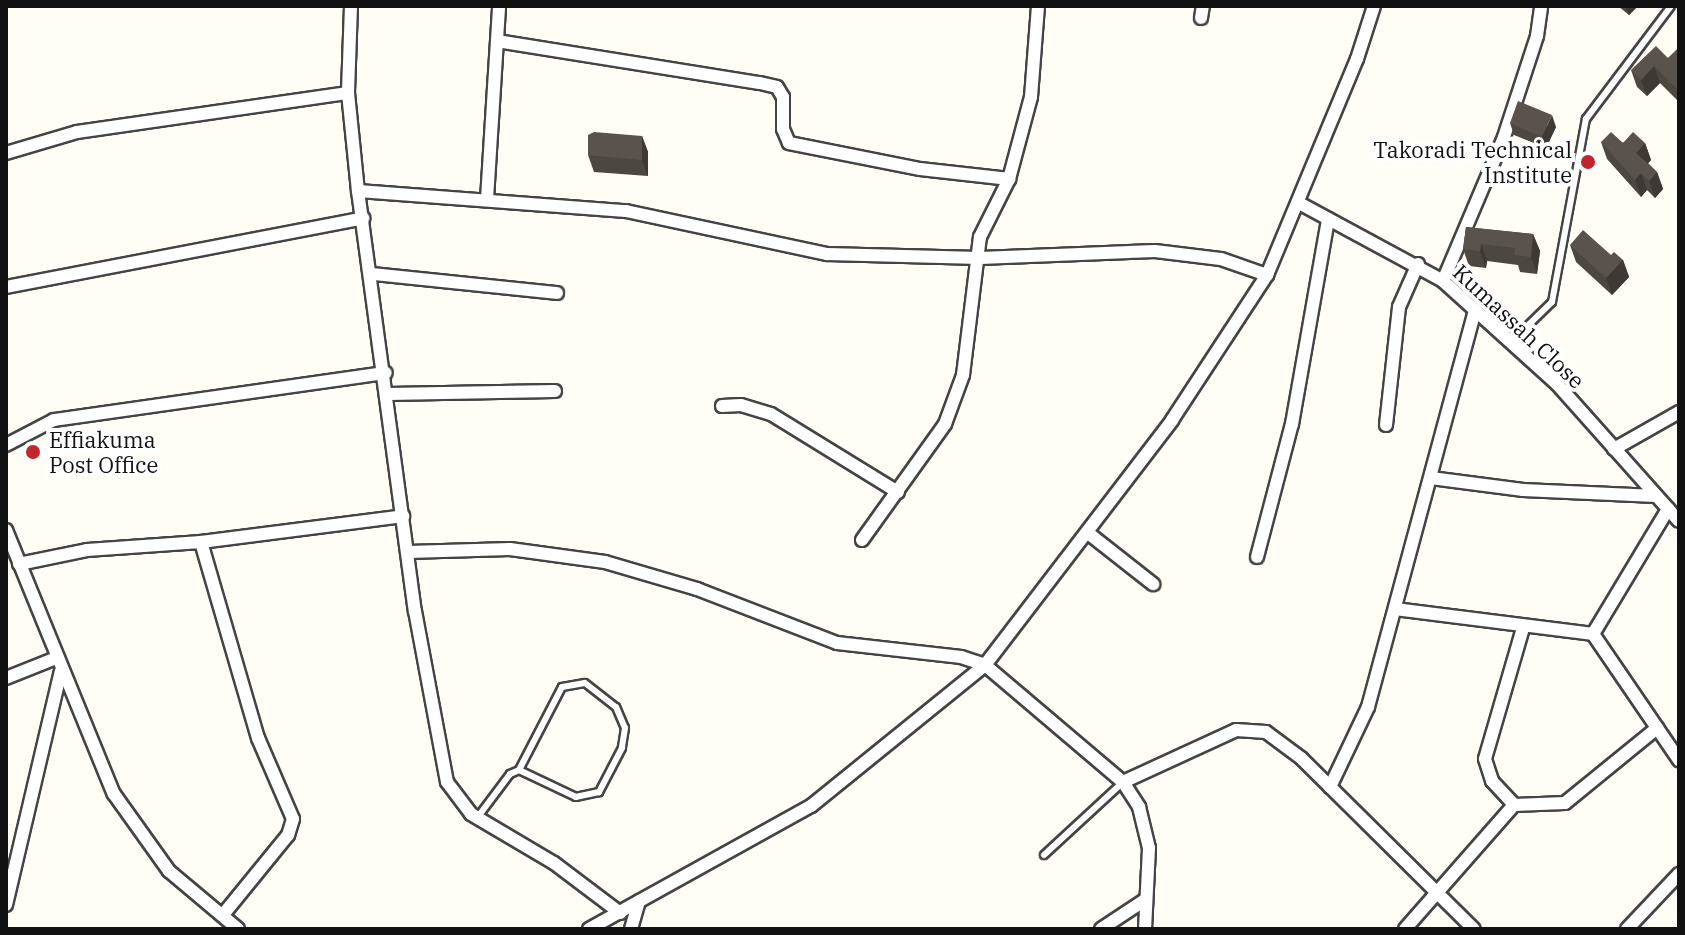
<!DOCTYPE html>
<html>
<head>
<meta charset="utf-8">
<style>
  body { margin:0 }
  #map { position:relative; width:1685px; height:935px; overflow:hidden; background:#fffdf5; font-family:"IBM Plex Serif",serif }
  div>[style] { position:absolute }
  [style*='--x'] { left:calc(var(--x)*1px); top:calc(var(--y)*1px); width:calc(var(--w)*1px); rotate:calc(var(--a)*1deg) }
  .roads { filter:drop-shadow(2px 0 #444) drop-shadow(-2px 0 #444) drop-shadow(0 2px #444) drop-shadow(0 -2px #444) }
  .service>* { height:6px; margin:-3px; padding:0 3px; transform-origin:3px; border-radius:3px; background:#fff }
  .minor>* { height:12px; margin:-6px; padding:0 6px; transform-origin:6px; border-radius:6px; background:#fff }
  .wall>* { inset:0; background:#4d4742 }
  .shaded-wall>* { inset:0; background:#3f3936 }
  .building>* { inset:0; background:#5a524d }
  .dots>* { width:22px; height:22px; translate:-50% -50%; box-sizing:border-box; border:4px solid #fff; border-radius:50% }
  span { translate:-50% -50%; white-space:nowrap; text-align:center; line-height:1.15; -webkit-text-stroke:8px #fff; paint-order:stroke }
  .poi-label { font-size:22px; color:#111 }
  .right { translate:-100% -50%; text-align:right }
  .left { translate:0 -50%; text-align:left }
  .street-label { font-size:22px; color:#111 }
  .frame { position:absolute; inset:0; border:8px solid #111; pointer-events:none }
</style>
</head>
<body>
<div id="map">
  <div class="roads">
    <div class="service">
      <i style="--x:1511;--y:342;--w:57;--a:-44.3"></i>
      <i style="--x:1552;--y:302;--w:186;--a:-79.5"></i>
      <i style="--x:1586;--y:119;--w:141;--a:-53"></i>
      <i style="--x:477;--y:818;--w:55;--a:-53.1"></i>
      <i style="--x:510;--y:774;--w:10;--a:-24"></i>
      <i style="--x:519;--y:770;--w:93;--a:-62.6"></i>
      <i style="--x:562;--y:687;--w:23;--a:-10"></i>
      <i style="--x:585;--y:683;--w:39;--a:38"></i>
      <i style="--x:616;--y:707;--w:23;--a:67"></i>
      <i style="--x:625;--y:728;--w:20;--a:99"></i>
      <i style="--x:622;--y:748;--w:50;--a:117.6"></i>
      <i style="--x:599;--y:792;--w:24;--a:168"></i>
      <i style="--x:576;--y:797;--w:63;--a:-154.7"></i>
      <i style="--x:1044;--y:855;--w:108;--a:-42.7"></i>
    </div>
    <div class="minor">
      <i style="--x:351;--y:6;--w:87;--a:92"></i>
      <i style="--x:348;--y:93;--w:99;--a:84.2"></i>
      <i style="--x:358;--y:191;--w:424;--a:82.3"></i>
      <i style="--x:415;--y:611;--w:174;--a:79.4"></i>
      <i style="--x:447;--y:782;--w:40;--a:53"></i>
      <i style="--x:471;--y:814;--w:96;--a:30.6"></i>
      <i style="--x:554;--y:863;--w:83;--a:37.1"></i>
      <i style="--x:1201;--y:18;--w:12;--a:-81"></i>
      <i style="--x:497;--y:41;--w:266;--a:9.1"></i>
      <i style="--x:760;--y:83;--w:17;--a:13"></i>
      <i style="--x:777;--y:87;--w:12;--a:59"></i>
      <i style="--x:783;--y:97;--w:32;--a:90"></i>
      <i style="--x:783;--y:129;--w:15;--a:67"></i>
      <i style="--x:789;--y:143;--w:134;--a:11.2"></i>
      <i style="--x:920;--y:169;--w:90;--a:6.4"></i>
      <i style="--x:6;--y:153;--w:74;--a:-16.5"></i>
      <i style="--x:77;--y:132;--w:274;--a:-8.2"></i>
      <i style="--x:358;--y:191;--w:269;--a:4.3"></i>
      <i style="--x:626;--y:211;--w:206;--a:12.1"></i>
      <i style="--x:827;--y:254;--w:153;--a:1.5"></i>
      <i style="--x:980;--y:258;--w:175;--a:-2.3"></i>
      <i style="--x:1155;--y:251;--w:66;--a:6.9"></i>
      <i style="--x:1221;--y:259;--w:49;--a:19.2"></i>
      <i style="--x:487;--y:199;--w:193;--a:-86.4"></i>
      <i style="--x:1299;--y:203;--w:164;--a:28.4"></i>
      <i style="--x:1443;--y:281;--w:154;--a:42.1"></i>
      <i style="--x:1557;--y:384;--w:183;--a:48.3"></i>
      <i style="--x:373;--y:274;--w:185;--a:5.9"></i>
      <i style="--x:1443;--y:281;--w:156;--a:-67"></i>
      <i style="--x:1504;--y:137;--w:106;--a:-71.9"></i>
      <i style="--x:1537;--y:36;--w:30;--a:-82"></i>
      <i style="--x:6;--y:287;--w:364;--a:-10.9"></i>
      <i style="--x:388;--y:394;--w:167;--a:-1"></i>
      <i style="--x:722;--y:406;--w:19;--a:-3"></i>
      <i style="--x:741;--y:405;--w:31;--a:17"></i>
      <i style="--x:771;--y:414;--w:149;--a:31.6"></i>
      <i style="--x:1386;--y:425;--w:119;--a:-83.7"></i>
      <i style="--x:1399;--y:307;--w:47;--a:-66.2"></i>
      <i style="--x:6;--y:445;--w:54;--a:-27.5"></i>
      <i style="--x:54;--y:420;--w:335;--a:-8.1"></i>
      <i style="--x:1614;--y:449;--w:75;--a:-29.6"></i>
      <i style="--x:1431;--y:478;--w:93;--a:7.4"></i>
      <i style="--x:1523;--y:490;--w:133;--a:2.6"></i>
      <i style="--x:6;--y:530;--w:285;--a:67.8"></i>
      <i style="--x:114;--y:794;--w:95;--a:54.5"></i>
      <i style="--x:169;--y:871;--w:90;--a:40"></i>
      <i style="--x:1088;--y:533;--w:83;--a:38.1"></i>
      <i style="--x:862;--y:540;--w:143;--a:-54.4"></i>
      <i style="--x:945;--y:424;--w:52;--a:-69.8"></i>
      <i style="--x:963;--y:375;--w:139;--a:-83"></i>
      <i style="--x:980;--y:237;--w:65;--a:-63.4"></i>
      <i style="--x:1009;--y:179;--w:85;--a:-75"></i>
      <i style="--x:1031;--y:97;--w:91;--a:-85.6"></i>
      <i style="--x:201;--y:542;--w:204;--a:73.8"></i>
      <i style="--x:258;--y:738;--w:88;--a:66.6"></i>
      <i style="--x:293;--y:819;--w:17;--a:107"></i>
      <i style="--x:288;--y:835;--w:104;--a:129.2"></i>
      <i style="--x:408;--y:552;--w:102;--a:-1.7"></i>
      <i style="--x:510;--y:549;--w:96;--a:7.8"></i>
      <i style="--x:605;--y:562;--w:96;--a:16.4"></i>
      <i style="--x:697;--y:589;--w:150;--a:21.1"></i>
      <i style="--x:837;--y:643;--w:125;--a:6.4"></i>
      <i style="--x:961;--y:657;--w:25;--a:18"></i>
      <i style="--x:985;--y:665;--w:181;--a:40.3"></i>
      <i style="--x:1123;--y:782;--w:30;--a:57"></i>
      <i style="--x:1139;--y:807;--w:42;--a:76.3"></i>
      <i style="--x:1149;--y:848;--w:81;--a:92.8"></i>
      <i style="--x:1257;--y:557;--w:138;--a:-75.3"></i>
      <i style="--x:1292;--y:424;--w:208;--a:-80"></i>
      <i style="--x:19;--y:564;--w:69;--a:-11.6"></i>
      <i style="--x:87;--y:550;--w:114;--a:-4"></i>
      <i style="--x:201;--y:542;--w:204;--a:-7.3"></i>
      <i style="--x:1395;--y:609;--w:200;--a:7.2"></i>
      <i style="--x:1593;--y:634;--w:153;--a:55.7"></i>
      <i style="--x:1523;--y:628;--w:136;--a:106.2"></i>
      <i style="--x:1485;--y:759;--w:23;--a:72"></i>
      <i style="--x:1492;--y:781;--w:33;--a:47"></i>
      <i style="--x:1514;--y:805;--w:51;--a:-2.2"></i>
      <i style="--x:1565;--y:803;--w:119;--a:-39.2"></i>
      <i style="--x:1593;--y:634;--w:146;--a:-59"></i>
      <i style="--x:6;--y:678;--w:54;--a:-21.8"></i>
      <i style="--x:1123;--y:782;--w:124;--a:-24.7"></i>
      <i style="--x:1236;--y:730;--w:30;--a:4"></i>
      <i style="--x:1266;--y:732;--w:44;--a:36.6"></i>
      <i style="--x:1301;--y:758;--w:243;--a:44.7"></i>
      <i style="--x:1330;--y:787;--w:89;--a:-64.6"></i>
      <i style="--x:1368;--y:707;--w:411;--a:-74.9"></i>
      <i style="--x:6;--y:905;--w:240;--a:-76.8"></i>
      <i style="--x:589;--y:929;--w:254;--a:-29"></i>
      <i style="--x:811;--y:806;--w:224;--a:-39"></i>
      <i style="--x:985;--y:665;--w:308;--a:-52.6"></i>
      <i style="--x:1172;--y:420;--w:173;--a:-56.8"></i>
      <i style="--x:1267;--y:275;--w:234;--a:-67.4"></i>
      <i style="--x:1357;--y:59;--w:56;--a:-72.2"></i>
      <i style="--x:631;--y:929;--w:29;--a:-74"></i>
      <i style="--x:1101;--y:929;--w:53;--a:-33.4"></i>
      <i style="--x:1405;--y:929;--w:165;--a:-48.7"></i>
      <i style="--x:1627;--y:929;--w:76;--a:-46.6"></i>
    </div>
  </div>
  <div class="wall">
    <i style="clip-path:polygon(1618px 6px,1638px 6px,1629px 15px)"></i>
    <i style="clip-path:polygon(1679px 49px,1679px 102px,1660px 83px,1647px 96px,1637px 87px,1631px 70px,1668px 58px)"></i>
    <i style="clip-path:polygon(1510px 123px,1556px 127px,1546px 148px,1514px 135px)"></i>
    <i style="clip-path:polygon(642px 136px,648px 152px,648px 176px,594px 172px,588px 155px)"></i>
    <i style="clip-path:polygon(1601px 142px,1645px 143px,1651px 160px,1648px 163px,1657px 172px,1663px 189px,1655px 198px,1647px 190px,1641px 197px,1607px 159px)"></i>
    <i style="clip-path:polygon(1466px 227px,1533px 234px,1540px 251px,1537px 274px,1520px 272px,1518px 265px,1487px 261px,1486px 268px,1469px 266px,1463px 249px)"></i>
    <i style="clip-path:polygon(1570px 245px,1623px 260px,1629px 277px,1612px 295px,1576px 262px)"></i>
  </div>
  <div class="shaded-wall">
    <i style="clip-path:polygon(1625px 6px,1638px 6px,1629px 15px)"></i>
    <i style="clip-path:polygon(1654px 66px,1660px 83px,1647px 96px,1641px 80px)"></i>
    <i style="clip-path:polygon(1552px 115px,1556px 127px,1546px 148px,1542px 137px)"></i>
    <i style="clip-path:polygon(642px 136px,648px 152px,648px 176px,642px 160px)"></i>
    <i style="clip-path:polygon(1645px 143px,1651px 160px,1642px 170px,1636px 153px)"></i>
    <i style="clip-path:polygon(1657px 172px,1663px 189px,1655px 198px,1649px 181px)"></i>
    <i style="clip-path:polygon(1641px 173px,1647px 190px,1641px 197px,1635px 180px)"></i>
    <i style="clip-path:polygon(1533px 234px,1540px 251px,1537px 274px,1531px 257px)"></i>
    <i style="clip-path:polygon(1481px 244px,1487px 261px,1486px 268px,1480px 251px)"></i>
    <i style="clip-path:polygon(1623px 260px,1629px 277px,1612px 295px,1606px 278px)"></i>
  </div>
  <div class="building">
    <i style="clip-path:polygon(1656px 46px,1668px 58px,1678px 48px,1679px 49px,1679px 91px,1654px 66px,1641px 80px,1631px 70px)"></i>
    <i style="clip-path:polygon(1518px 101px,1552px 115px,1542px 137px,1510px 123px)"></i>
    <i style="clip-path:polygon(594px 132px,642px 136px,642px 160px,588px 155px,588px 135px)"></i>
    <i style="clip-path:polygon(1611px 132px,1623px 143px,1633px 132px,1645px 143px,1636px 153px,1657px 172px,1649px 181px,1641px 173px,1635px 180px,1601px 142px)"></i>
    <i style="clip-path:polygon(1466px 227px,1533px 234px,1531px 257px,1514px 255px,1515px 248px,1481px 244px,1480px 251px,1463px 249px)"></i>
    <i style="clip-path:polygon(1583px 230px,1611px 255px,1614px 252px,1623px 260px,1606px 278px,1570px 245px)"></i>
  </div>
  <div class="dots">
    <i style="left:1588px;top:162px;background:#c4262e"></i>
    <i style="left:33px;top:452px;background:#c4262e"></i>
  </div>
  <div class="poi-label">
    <span class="right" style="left:1572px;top:162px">Takoradi Technical<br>Institute</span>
    <span class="left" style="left:49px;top:452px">Effiakuma<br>Post Office</span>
  </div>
  <div class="street-label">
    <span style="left:1519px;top:326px;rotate:43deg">Kumassah Close</span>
  </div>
  <div class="frame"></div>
</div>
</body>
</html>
